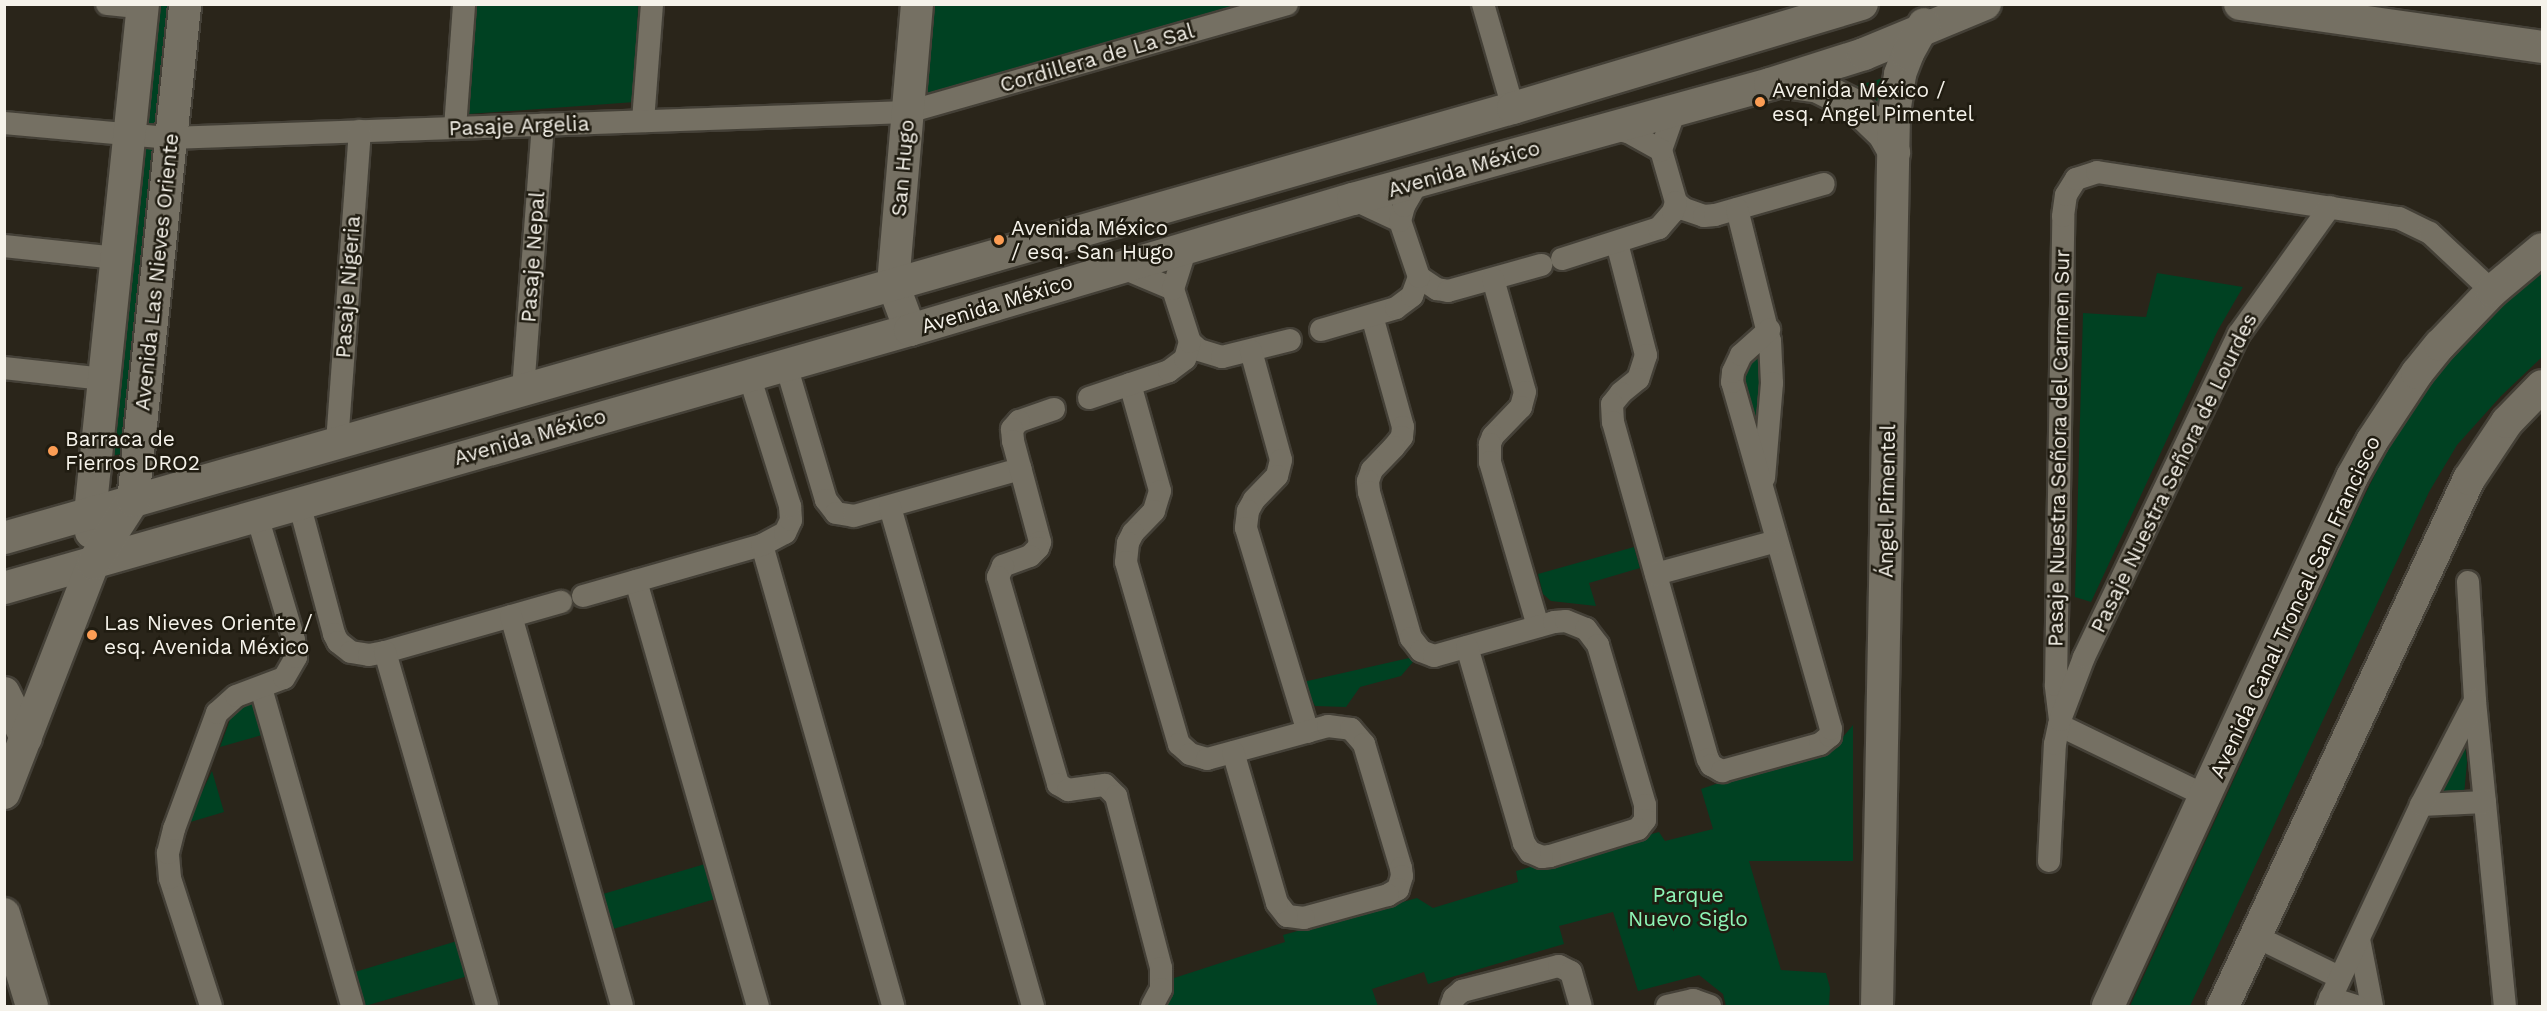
<!DOCTYPE html>
<html>
<head>
<meta charset="utf-8">
<style>
  body { margin:0 }
  #map { position:relative; width:2547px; height:1011px; overflow:hidden; background:#2a251a; font-family:"Work Sans",sans-serif }
  div>[style] { position:absolute }
  [style*='--x'] { left:calc(var(--x)*1px); top:calc(var(--y)*1px); width:calc(var(--w)*1px); rotate:calc(var(--a)*1deg) }
  .green>* { inset:0; background:#004122 }
  .roads { filter:drop-shadow(2px 0 #444037) drop-shadow(-2px 0 #444037) drop-shadow(0 2px #444037) drop-shadow(0 -2px #444037) }
  .street>* { height:22px; margin:-11px; padding:0 11px; transform-origin:11px; border-radius:11px; background:#757063 }
  .secondary>* { height:32px; margin:-16px; padding:0 16px; transform-origin:16px; border-radius:16px; background:#757063 }
  .dots>* { width:16px; height:16px; translate:-50% -50%; box-sizing:border-box; border:3px solid #201c11; border-radius:50% }
  span { translate:-50% -50%; white-space:nowrap; text-align:center; line-height:1.15; -webkit-text-stroke:5px #201c11; paint-order:stroke }
  .street-label { font-size:21px; color:#f5f2ea }
  .poi-label { font-size:21px; color:#f5f2ea }
  .left { translate:0 -50%; text-align:left }
  .park-label { font-size:21px; color:#8ef6b7 }
  .frame { position:absolute; inset:0; border:6px solid #f5f2ea; pointer-events:none }
</style>
</head>
<body>
<div id="map">
  <div class="green">
    <i style="clip-path:polygon(153px 5px,173px 5px,160px 131px,140px 131px)"></i>
    <i style="clip-path:polygon(477px 5px,638px 5px,635px 102px,468px 114px)"></i>
    <i style="clip-path:polygon(929px 5px,1255px 5px,919px 102px)"></i>
    <i style="clip-path:polygon(1887px 77px,1885px 117px,1853px 87px)"></i>
    <i style="clip-path:polygon(141px 144px,158px 145px,129px 452px,112px 456px)"></i>
    <i style="clip-path:polygon(2157px 273px,2243px 287px,2218px 330px,2091px 602px,2075px 597px,2083px 313px,2146px 317px)"></i>
    <i style="clip-path:polygon(2542px 273px,2542px 357px,2501px 396px,2457px 445px,2429px 492px,2190px 1006px,2130px 1006px,2358px 509px,2388px 448px,2417px 399px,2449px 355px,2496px 309px)"></i>
    <i style="clip-path:polygon(1762px 344px,1759px 456px,1739px 388px,1742px 366px)"></i>
    <i style="clip-path:polygon(1634px 547px,1640px 568px,1589px 583px,1596px 606px,1551px 601px,1543px 594px,1538px 574px)"></i>
    <i style="clip-path:polygon(1418px 656px,1401px 676px,1360px 687px,1346px 707px,1315px 706px,1303px 682px)"></i>
    <i style="clip-path:polygon(253px 701px,262px 735px,220px 747px,235px 706px)"></i>
    <i style="clip-path:polygon(1853px 725px,1853px 861px,1749px 861px,1781px 970px,1826px 973px,1830px 988px,1829px 1006px,1726px 1006px,1723px 994px,1699px 975px,1638px 991px,1613px 912px,1559px 926px,1564px 944px,1428px 984px,1424px 972px,1372px 989px,1378px 1006px,1164px 1006px,1172px 997px,1168px 980px,1285px 942px,1283px 935px,1417px 898px,1433px 908px,1518px 882px,1516px 871px,1659px 832px,1665px 841px,1713px 829px,1701px 789px,1838px 743px)"></i>
    <i style="clip-path:polygon(2464px 737px,2467px 762px,2464px 795px,2434px 791px)"></i>
    <i style="clip-path:polygon(212px 771px,224px 812px,187px 823px)"></i>
    <i style="clip-path:polygon(705px 864px,715px 899px,613px 929px,603px 894px)"></i>
    <i style="clip-path:polygon(457px 941px,468px 976px,365px 1006px,355px 972px)"></i>
  </div>
  <div class="roads">
    <div class="street">
      <i style="--x:107;--y:4;--w:36;--a:6"></i>
      <i style="--x:1483;--y:4;--w:108;--a:73.9"></i>
      <i style="--x:1675;--y:110;--w:42;--a:109.3"></i>
      <i style="--x:1661;--y:150;--w:54;--a:73.9"></i>
      <i style="--x:1676;--y:202;--w:11;--a:41"></i>
      <i style="--x:1684;--y:209;--w:21;--a:19"></i>
      <i style="--x:1704;--y:216;--w:11;--a:-5"></i>
      <i style="--x:1715;--y:215;--w:113;--a:-15.9"></i>
      <i style="--x:643;--y:121;--w:117;--a:-85.6"></i>
      <i style="--x:4;--y:123;--w:167;--a:5.2"></i>
      <i style="--x:170;--y:138;--w:738;--a:-2.02"></i>
      <i style="--x:908;--y:112;--w:394;--a:-15.9"></i>
      <i style="--x:455;--y:128;--w:124;--a:-85.8"></i>
      <i style="--x:1610;--y:128;--w:18;--a:13"></i>
      <i style="--x:1628;--y:132;--w:38;--a:29"></i>
      <i style="--x:1353;--y:199;--w:52;--a:25.1"></i>
      <i style="--x:1737;--y:209;--w:136;--a:76"></i>
      <i style="--x:1770;--y:341;--w:42;--a:87.3"></i>
      <i style="--x:1772;--y:383;--w:95;--a:94.8"></i>
      <i style="--x:1617;--y:243;--w:116;--a:75.5"></i>
      <i style="--x:1646;--y:355;--w:25;--a:108"></i>
      <i style="--x:1638;--y:379;--w:22;--a:141"></i>
      <i style="--x:1621;--y:393;--w:14;--a:129"></i>
      <i style="--x:1612;--y:404;--w:18;--a:87"></i>
      <i style="--x:1613;--y:422;--w:350;--a:74.3"></i>
      <i style="--x:1708;--y:759;--w:7;--a:63"></i>
      <i style="--x:1711;--y:765;--w:13;--a:29"></i>
      <i style="--x:1722;--y:771;--w:102;--a:-15.4"></i>
      <i style="--x:1820;--y:744;--w:13;--a:-39"></i>
      <i style="--x:1830;--y:736;--w:7;--a:-82"></i>
      <i style="--x:1831;--y:729;--w:361;--a:-105.9"></i>
      <i style="--x:1732;--y:382;--w:10;--a:-84"></i>
      <i style="--x:1733;--y:372;--w:19;--a:-65"></i>
      <i style="--x:1741;--y:355;--w:38;--a:-42"></i>
      <i style="--x:4;--y:246;--w:114;--a:6.1"></i>
      <i style="--x:1562;--y:259;--w:102;--a:-17.7"></i>
      <i style="--x:1659;--y:228;--w:21;--a:-49"></i>
      <i style="--x:1673;--y:212;--w:10;--a:-73"></i>
      <i style="--x:1121;--y:267;--w:56;--a:22.9"></i>
      <i style="--x:1419;--y:277;--w:22;--a:34"></i>
      <i style="--x:1437;--y:289;--w:11;--a:10"></i>
      <i style="--x:1448;--y:291;--w:97;--a:-15.6"></i>
      <i style="--x:1493;--y:279;--w:117;--a:74.2"></i>
      <i style="--x:1525;--y:392;--w:16;--a:105"></i>
      <i style="--x:1521;--y:407;--w:40;--a:134"></i>
      <i style="--x:1493;--y:436;--w:9;--a:111"></i>
      <i style="--x:1490;--y:444;--w:18;--a:90"></i>
      <i style="--x:1490;--y:462;--w:171;--a:73.7"></i>
      <i style="--x:1372;--y:316;--w:115;--a:74.4"></i>
      <i style="--x:1403;--y:427;--w:10;--a:96"></i>
      <i style="--x:1402;--y:437;--w:13;--a:129"></i>
      <i style="--x:1394;--y:447;--w:32;--a:134"></i>
      <i style="--x:1372;--y:470;--w:12;--a:110"></i>
      <i style="--x:1368;--y:481;--w:11;--a:85"></i>
      <i style="--x:1369;--y:492;--w:152;--a:74"></i>
      <i style="--x:1411;--y:638;--w:16;--a:52"></i>
      <i style="--x:1421;--y:651;--w:14;--a:21"></i>
      <i style="--x:1434;--y:656;--w:125;--a:-15.8"></i>
      <i style="--x:1554;--y:622;--w:12;--a:-5"></i>
      <i style="--x:1566;--y:621;--w:22;--a:22"></i>
      <i style="--x:1586;--y:629;--w:20;--a:53"></i>
      <i style="--x:1598;--y:645;--w:167;--a:73.6"></i>
      <i style="--x:1645;--y:805;--w:15;--a:90"></i>
      <i style="--x:1645;--y:820;--w:11;--a:128"></i>
      <i style="--x:1638;--y:829;--w:92;--a:162.9"></i>
      <i style="--x:1550;--y:856;--w:8;--a:173"></i>
      <i style="--x:1542;--y:857;--w:13;--a:-157"></i>
      <i style="--x:1530;--y:852;--w:11;--a:-124"></i>
      <i style="--x:1524;--y:843;--w:204;--a:-106.2"></i>
      <i style="--x:1321;--y:330;--w:78;--a:-16.3"></i>
      <i style="--x:1396;--y:308;--w:20;--a:-37"></i>
      <i style="--x:1412;--y:296;--w:20;--a:-70"></i>
      <i style="--x:1419;--y:277;--w:59;--a:-108.7"></i>
      <i style="--x:1400;--y:221;--w:16;--a:-75"></i>
      <i style="--x:1404;--y:206;--w:28;--a:-60"></i>
      <i style="--x:1190;--y:342;--w:12;--a:42"></i>
      <i style="--x:1199;--y:350;--w:24;--a:17"></i>
      <i style="--x:1222;--y:357;--w:70;--a:-14"></i>
      <i style="--x:1251;--y:351;--w:113;--a:74.6"></i>
      <i style="--x:1281;--y:460;--w:16;--a:104"></i>
      <i style="--x:1277;--y:476;--w:33;--a:134"></i>
      <i style="--x:1254;--y:500;--w:13;--a:119"></i>
      <i style="--x:1248;--y:511;--w:17;--a:97"></i>
      <i style="--x:1246;--y:528;--w:213;--a:73.1"></i>
      <i style="--x:786;--y:365;--w:141;--a:73.5"></i>
      <i style="--x:826;--y:500;--w:16;--a:52"></i>
      <i style="--x:836;--y:513;--w:18;--a:9"></i>
      <i style="--x:854;--y:516;--w:173;--a:-15.8"></i>
      <i style="--x:4;--y:368;--w:101;--a:6.3"></i>
      <i style="--x:1130;--y:384;--w:111;--a:74.3"></i>
      <i style="--x:1160;--y:491;--w:21;--a:107"></i>
      <i style="--x:1154;--y:511;--w:30;--a:134"></i>
      <i style="--x:1133;--y:533;--w:11;--a:117"></i>
      <i style="--x:1128;--y:543;--w:19;--a:96"></i>
      <i style="--x:1126;--y:562;--w:190;--a:73.8"></i>
      <i style="--x:1179;--y:744;--w:15;--a:42"></i>
      <i style="--x:1190;--y:754;--w:18;--a:16"></i>
      <i style="--x:1207;--y:759;--w:125;--a:-15.3"></i>
      <i style="--x:1328;--y:726;--w:23;--a:7"></i>
      <i style="--x:1351;--y:729;--w:20;--a:49"></i>
      <i style="--x:1364;--y:744;--w:129;--a:73.4"></i>
      <i style="--x:1401;--y:868;--w:8;--a:83"></i>
      <i style="--x:1402;--y:876;--w:14;--a:107"></i>
      <i style="--x:1398;--y:889;--w:12;--a:149"></i>
      <i style="--x:1388;--y:895;--w:87;--a:164.7"></i>
      <i style="--x:1304;--y:918;--w:17;--a:-173"></i>
      <i style="--x:1287;--y:916;--w:16;--a:-128"></i>
      <i style="--x:1277;--y:903;--w:157;--a:-106.2"></i>
      <i style="--x:523;--y:390;--w:266;--a:-85.7"></i>
      <i style="--x:1089;--y:398;--w:84;--a:-18.6"></i>
      <i style="--x:1169;--y:371;--w:20;--a:-37"></i>
      <i style="--x:1185;--y:359;--w:18;--a:-74"></i>
      <i style="--x:1190;--y:342;--w:56;--a:-107.8"></i>
      <i style="--x:1173;--y:289;--w:43;--a:-72.4"></i>
      <i style="--x:1054;--y:409;--w:37;--a:161"></i>
      <i style="--x:1019;--y:421;--w:11;--a:131"></i>
      <i style="--x:1012;--y:429;--w:12;--a:85"></i>
      <i style="--x:1013;--y:441;--w:105;--a:75"></i>
      <i style="--x:1040;--y:542;--w:6;--a:108"></i>
      <i style="--x:1038;--y:548;--w:11;--a:135"></i>
      <i style="--x:1030;--y:556;--w:29;--a:160"></i>
      <i style="--x:1003;--y:566;--w:12;--a:114"></i>
      <i style="--x:998;--y:577;--w:216;--a:73.8"></i>
      <i style="--x:1058;--y:784;--w:12;--a:31"></i>
      <i style="--x:1068;--y:790;--w:37;--a:-8"></i>
      <i style="--x:1105;--y:785;--w:16;--a:45"></i>
      <i style="--x:1116;--y:796;--w:178;--a:75.3"></i>
      <i style="--x:1161;--y:968;--w:21;--a:90"></i>
      <i style="--x:1161;--y:989;--w:19;--a:118"></i>
      <i style="--x:337;--y:443;--w:313;--a:-85.8"></i>
      <i style="--x:299;--y:503;--w:136;--a:75"></i>
      <i style="--x:334;--y:634;--w:9;--a:63"></i>
      <i style="--x:338;--y:642;--w:16;--a:38"></i>
      <i style="--x:351;--y:652;--w:18;--a:9"></i>
      <i style="--x:369;--y:655;--w:16;--a:-11"></i>
      <i style="--x:385;--y:652;--w:183;--a:-15.9"></i>
      <i style="--x:890;--y:507;--w:519;--a:74.01"></i>
      <i style="--x:762;--y:545;--w:479;--a:74.1"></i>
      <i style="--x:1656;--y:574;--w:125;--a:-15.3"></i>
      <i style="--x:636;--y:581;--w:442;--a:74"></i>
      <i style="--x:2468;--y:582;--w:119;--a:86.6"></i>
      <i style="--x:2475;--y:701;--w:306;--a:84.4"></i>
      <i style="--x:583;--y:596;--w:186;--a:-15.9"></i>
      <i style="--x:762;--y:545;--w:26;--a:-28"></i>
      <i style="--x:785;--y:533;--w:14;--a:-65"></i>
      <i style="--x:791;--y:520;--w:14;--a:-94"></i>
      <i style="--x:790;--y:506;--w:137;--a:-107.4"></i>
      <i style="--x:511;--y:616;--w:405;--a:74.1"></i>
      <i style="--x:385;--y:652;--w:368;--a:73.9"></i>
      <i style="--x:261;--y:688;--w:331;--a:74"></i>
      <i style="--x:2060;--y:720;--w:35;--a:-97"></i>
      <i style="--x:2056;--y:685;--w:469;--a:-89.1"></i>
      <i style="--x:2063;--y:216;--w:21;--a:-82"></i>
      <i style="--x:2066;--y:195;--w:19;--a:-58"></i>
      <i style="--x:2076;--y:179;--w:22;--a:-18"></i>
      <i style="--x:2097;--y:172;--w:305;--a:8.7"></i>
      <i style="--x:2399;--y:218;--w:34;--a:26"></i>
      <i style="--x:2430;--y:233;--w:85;--a:43.1"></i>
      <i style="--x:2059;--y:725;--w:163;--a:25.8"></i>
      <i style="--x:2421;--y:805;--w:64;--a:-2.7"></i>
      <i style="--x:2049;--y:861;--w:117;--a:-87.1"></i>
      <i style="--x:2055;--y:744;--w:25;--a:-78"></i>
      <i style="--x:2060;--y:720;--w:67;--a:-69.1"></i>
      <i style="--x:2084;--y:657;--w:358;--a:-64.4"></i>
      <i style="--x:2239;--y:334;--w:156;--a:-54.4"></i>
      <i style="--x:2255;--y:936;--w:93;--a:26"></i>
      <i style="--x:2359;--y:939;--w:68;--a:79"></i>
      <i style="--x:2330;--y:998;--w:28;--a:17"></i>
      <i style="--x:211;--y:1006;--w:134;--a:-107.8"></i>
      <i style="--x:170;--y:878;--w:25;--a:-95"></i>
      <i style="--x:168;--y:853;--w:25;--a:-76"></i>
      <i style="--x:174;--y:829;--w:124;--a:-69.7"></i>
      <i style="--x:217;--y:713;--w:25;--a:-42"></i>
      <i style="--x:236;--y:696;--w:51;--a:-20.6"></i>
      <i style="--x:284;--y:678;--w:24;--a:-60"></i>
      <i style="--x:296;--y:657;--w:17;--a:-97"></i>
      <i style="--x:294;--y:640;--w:129;--a:-106.6"></i>
      <i style="--x:1451;--y:1006;--w:9;--a:-69"></i>
      <i style="--x:1454;--y:998;--w:11;--a:-41"></i>
      <i style="--x:1462;--y:991;--w:100;--a:-14.5"></i>
      <i style="--x:1559;--y:966;--w:13;--a:27"></i>
      <i style="--x:1571;--y:972;--w:35;--a:74"></i>
      <i style="--x:1667;--y:1006;--w:27;--a:-13"></i>
      <i style="--x:1693;--y:1000;--w:18;--a:19"></i>
      <i style="--x:2327;--y:1006;--w:222;--a:-64.9"></i>
      <i style="--x:2421;--y:805;--w:117;--a:-62.6"></i>
    </div>
    <div class="secondary">
      <i style="--x:2240;--y:4;--w:305;--a:8.1"></i>
      <i style="--x:1784;--y:82;--w:34;--a:8"></i>
      <i style="--x:1818;--y:87;--w:40;--a:26.6"></i>
      <i style="--x:1854;--y:105;--w:42;--a:44"></i>
      <i style="--x:1884;--y:134;--w:21;--a:61"></i>
      <i style="--x:910;--y:330;--w:49;--a:-110.3"></i>
      <i style="--x:893;--y:284;--w:281;--a:-85.1"></i>
      <i style="--x:91;--y:532;--w:18;--a:-93"></i>
      <i style="--x:90;--y:514;--w:513;--a:-84.07"></i>
      <i style="--x:4;--y:538;--w:1569;--a:-15.91"></i>
      <i style="--x:1513;--y:108;--w:364;--a:-16.6"></i>
      <i style="--x:4;--y:588;--w:942;--a:-15.9"></i>
      <i style="--x:910;--y:330;--w:462;--a:-16.5"></i>
      <i style="--x:1353;--y:199;--w:433;--a:-15.4"></i>
      <i style="--x:1770;--y:84;--w:99;--a:-17.7"></i>
      <i style="--x:1864;--y:54;--w:131;--a:-22.5"></i>
      <i style="--x:4;--y:693;--w:50;--a:63.9"></i>
      <i style="--x:4;--y:793;--w:247;--a:-68.8"></i>
      <i style="--x:93;--y:563;--w:74;--a:-57.2"></i>
      <i style="--x:133;--y:501;--w:500;--a:-84"></i>
      <i style="--x:4;--y:914;--w:96;--a:73.1"></i>
      <i style="--x:1877;--y:1006;--w:893;--a:-88.91"></i>
      <i style="--x:1894;--y:113;--w:39;--a:-81"></i>
      <i style="--x:1900;--y:74;--w:22;--a:-69"></i>
      <i style="--x:1908;--y:53;--w:33;--a:-61"></i>
      <i style="--x:2108;--y:1006;--w:583;--a:-65.24"></i>
      <i style="--x:2352;--y:477;--w:41;--a:-60.9"></i>
      <i style="--x:2372;--y:441;--w:82;--a:-56.5"></i>
      <i style="--x:2417;--y:373;--w:36;--a:-51"></i>
      <i style="--x:2440;--y:345;--w:75;--a:-46.1"></i>
      <i style="--x:2492;--y:291;--w:65;--a:-40"></i>
      <i style="--x:2223;--y:1006;--w:582;--a:-64.98"></i>
      <i style="--x:2469;--y:479;--w:69;--a:-56.3"></i>
      <i style="--x:2507;--y:422;--w:50;--a:-45.8"></i>
    </div>
  </div>
  <div class="dots">
    <i style="left:1760px;top:102px;background:#fc9d54"></i>
    <i style="left:999px;top:240px;background:#fc9d54"></i>
    <i style="left:53px;top:451px;background:#fc9d54"></i>
    <i style="left:92px;top:635px;background:#fc9d54"></i>
  </div>
  <div class="street-label">
    <span style="left:1097px;top:58px;rotate:-16deg">Cordillera de La Sal</span>
    <span style="left:519px;top:126px;rotate:-2deg">Pasaje Argelia</span>
    <span style="left:903px;top:168px;rotate:-85deg">San Hugo</span>
    <span style="left:1464px;top:169px;rotate:-16deg">Avenida México</span>
    <span style="left:533px;top:257px;rotate:-86deg">Pasaje Nepal</span>
    <span style="left:157px;top:272px;rotate:-84deg">Avenida Las Nieves Oriente</span>
    <span style="left:348px;top:287px;rotate:-86deg">Pasaje Nigeria</span>
    <span style="left:997px;top:304px;rotate:-17deg">Avenida México</span>
    <span style="left:530px;top:437px;rotate:-16deg">Avenida México</span>
    <span style="left:2059px;top:448px;rotate:-89deg">Pasaje Nuestra Señora del Carmen Sur</span>
    <span style="left:2174px;top:473px;rotate:-64deg">Pasaje Nuestra Señora de Lourdes</span>
    <span style="left:1887px;top:501px;rotate:-89deg">Ángel Pimentel</span>
    <span style="left:2295px;top:607px;rotate:-65deg">Avenida Canal Troncal San Francisco</span>
  </div>
  <div class="poi-label">
    <span class="left" style="left:1772px;top:102px">Avenida México /<br>esq. Ángel Pimentel</span>
    <span class="left" style="left:1011px;top:240px">Avenida México<br>/ esq. San Hugo</span>
    <span class="left" style="left:65px;top:451px">Barraca de<br>Fierros DRO2</span>
    <span class="left" style="left:104px;top:635px">Las Nieves Oriente /<br>esq. Avenida México</span>
  </div>
  <div class="park-label">
    <span style="left:1688px;top:907px">Parque<br>Nuevo Siglo</span>
  </div>
  <div class="frame"></div>
</div>
</body>
</html>
